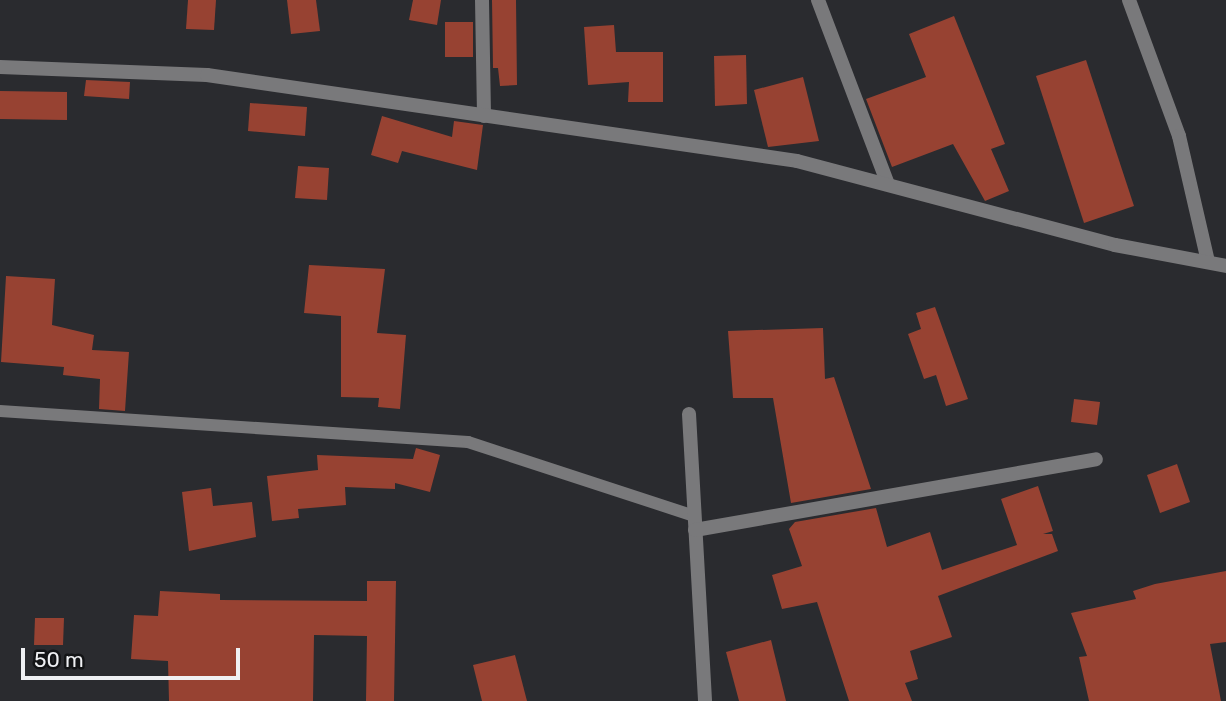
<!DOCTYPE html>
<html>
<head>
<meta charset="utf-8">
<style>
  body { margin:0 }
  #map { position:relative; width:1226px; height:701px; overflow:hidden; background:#2a2b2f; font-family:Rubik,sans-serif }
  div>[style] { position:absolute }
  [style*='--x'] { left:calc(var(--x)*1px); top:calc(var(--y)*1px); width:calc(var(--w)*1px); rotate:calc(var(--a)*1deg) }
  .building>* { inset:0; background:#974232 }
  .lane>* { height:12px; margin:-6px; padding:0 6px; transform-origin:6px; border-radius:6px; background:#79797b }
  .street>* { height:14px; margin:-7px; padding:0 7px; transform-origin:7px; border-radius:7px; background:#79797b }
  span { translate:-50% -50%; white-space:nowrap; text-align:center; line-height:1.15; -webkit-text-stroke:7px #131416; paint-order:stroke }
  .scale { position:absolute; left:21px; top:648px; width:219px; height:32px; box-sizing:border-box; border:4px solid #eff0f3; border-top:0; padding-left:9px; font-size:21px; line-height:24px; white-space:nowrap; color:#eff0f3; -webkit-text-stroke:5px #131416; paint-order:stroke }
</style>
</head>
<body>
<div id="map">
  <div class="building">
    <i style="clip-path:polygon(188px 0,216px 0,214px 30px,186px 29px)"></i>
    <i style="clip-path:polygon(287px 0,316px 0,320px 31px,291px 34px)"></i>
    <i style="clip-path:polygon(413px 0,441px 0,437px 25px,409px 20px)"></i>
    <i style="clip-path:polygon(492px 0,516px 0,517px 85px,500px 86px,498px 68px,493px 68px)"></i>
    <i style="clip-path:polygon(954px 16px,1005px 144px,991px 149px,1009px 191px,985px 201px,953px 144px,892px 167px,866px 99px,926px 77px,909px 34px)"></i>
    <i style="clip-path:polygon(445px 22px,473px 22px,473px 57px,445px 57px)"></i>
    <i style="clip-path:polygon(614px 25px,616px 52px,663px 52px,663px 102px,628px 102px,629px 82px,588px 85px,584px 27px)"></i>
    <i style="clip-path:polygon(746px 55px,747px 104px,715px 106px,714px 56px)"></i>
    <i style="clip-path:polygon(1086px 60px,1134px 206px,1084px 223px,1036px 76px)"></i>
    <i style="clip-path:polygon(803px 77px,819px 141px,768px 147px,754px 90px)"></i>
    <i style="clip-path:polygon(86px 80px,130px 82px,129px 99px,84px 96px)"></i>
    <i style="clip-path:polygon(0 91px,67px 92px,67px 120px,0 119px)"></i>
    <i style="clip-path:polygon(250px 103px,307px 107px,305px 136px,248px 131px)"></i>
    <i style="clip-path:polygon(382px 116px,452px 137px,454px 121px,483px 125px,477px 170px,402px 151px,398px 163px,371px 155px)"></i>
    <i style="clip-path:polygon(298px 166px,329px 168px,327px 200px,295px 198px)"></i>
    <i style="clip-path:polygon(309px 265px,385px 269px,377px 333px,406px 335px,400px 409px,378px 407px,379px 398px,341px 397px,341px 316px,304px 313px)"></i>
    <i style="clip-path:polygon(6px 276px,55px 279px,52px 325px,94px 335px,92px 350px,129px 352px,125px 411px,99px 409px,100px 379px,63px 375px,64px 367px,1px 362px)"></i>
    <i style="clip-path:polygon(935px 307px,968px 399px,946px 406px,936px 375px,924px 379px,908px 334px,921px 329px,916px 313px)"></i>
    <i style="clip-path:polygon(823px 328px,825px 379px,834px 377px,871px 489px,791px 503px,773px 398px,733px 398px,728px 331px)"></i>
    <i style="clip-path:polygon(1074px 399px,1100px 402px,1097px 425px,1071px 422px)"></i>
    <i style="clip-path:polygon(416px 448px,440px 455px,430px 492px,395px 483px,395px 489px,345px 487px,346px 505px,298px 509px,299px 518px,272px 521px,267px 476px,318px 470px,317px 455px,413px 459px)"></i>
    <i style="clip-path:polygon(1177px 464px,1190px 502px,1160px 513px,1147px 475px)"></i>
    <i style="clip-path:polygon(1038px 486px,1053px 531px,1043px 534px,1052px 534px,1058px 551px,938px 596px,952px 637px,910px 651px,918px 679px,905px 683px,912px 701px,849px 701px,817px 602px,782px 609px,772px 575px,802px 566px,789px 529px,795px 522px,876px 508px,887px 547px,930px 532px,942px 570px,1017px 545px,1001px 499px)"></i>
    <i style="clip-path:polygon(211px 488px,213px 506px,252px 502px,256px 537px,189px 551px,182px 492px)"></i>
    <i style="clip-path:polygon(1226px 571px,1226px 642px,1210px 644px,1221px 701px,1089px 701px,1079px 657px,1087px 656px,1071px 613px,1136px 599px,1133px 591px,1155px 584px)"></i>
    <i style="clip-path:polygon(367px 581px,396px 581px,394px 701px,366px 701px,367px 636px,314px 635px,313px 701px,169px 701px,168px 661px,131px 659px,134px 615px,158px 616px,160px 591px,220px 594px,220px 600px,367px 601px)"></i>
    <i style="clip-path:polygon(35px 618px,64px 618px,63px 645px,34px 645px)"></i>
    <i style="clip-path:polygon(771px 640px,786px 701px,739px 701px,726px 652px)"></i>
    <i style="clip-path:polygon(515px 655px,527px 701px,482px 701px,473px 665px)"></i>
  </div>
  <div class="lane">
    <i style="--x:0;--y:411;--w:469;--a:3.8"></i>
    <i style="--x:468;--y:442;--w:238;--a:18.1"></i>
  </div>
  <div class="street">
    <i style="--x:482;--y:0;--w:116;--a:89"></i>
    <i style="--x:818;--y:0;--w:197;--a:69.2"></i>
    <i style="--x:1129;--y:0;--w:145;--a:69.8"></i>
    <i style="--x:1179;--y:136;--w:129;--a:77"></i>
    <i style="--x:0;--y:67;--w:207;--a:2.2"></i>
    <i style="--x:207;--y:75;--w:596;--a:8.29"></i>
    <i style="--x:797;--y:161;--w:329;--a:14.8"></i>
    <i style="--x:1115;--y:245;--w:113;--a:10.7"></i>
    <i style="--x:689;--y:414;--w:287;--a:86.8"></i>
    <i style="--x:695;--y:530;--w:407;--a:-10"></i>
  </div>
  <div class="scale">50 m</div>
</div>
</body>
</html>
